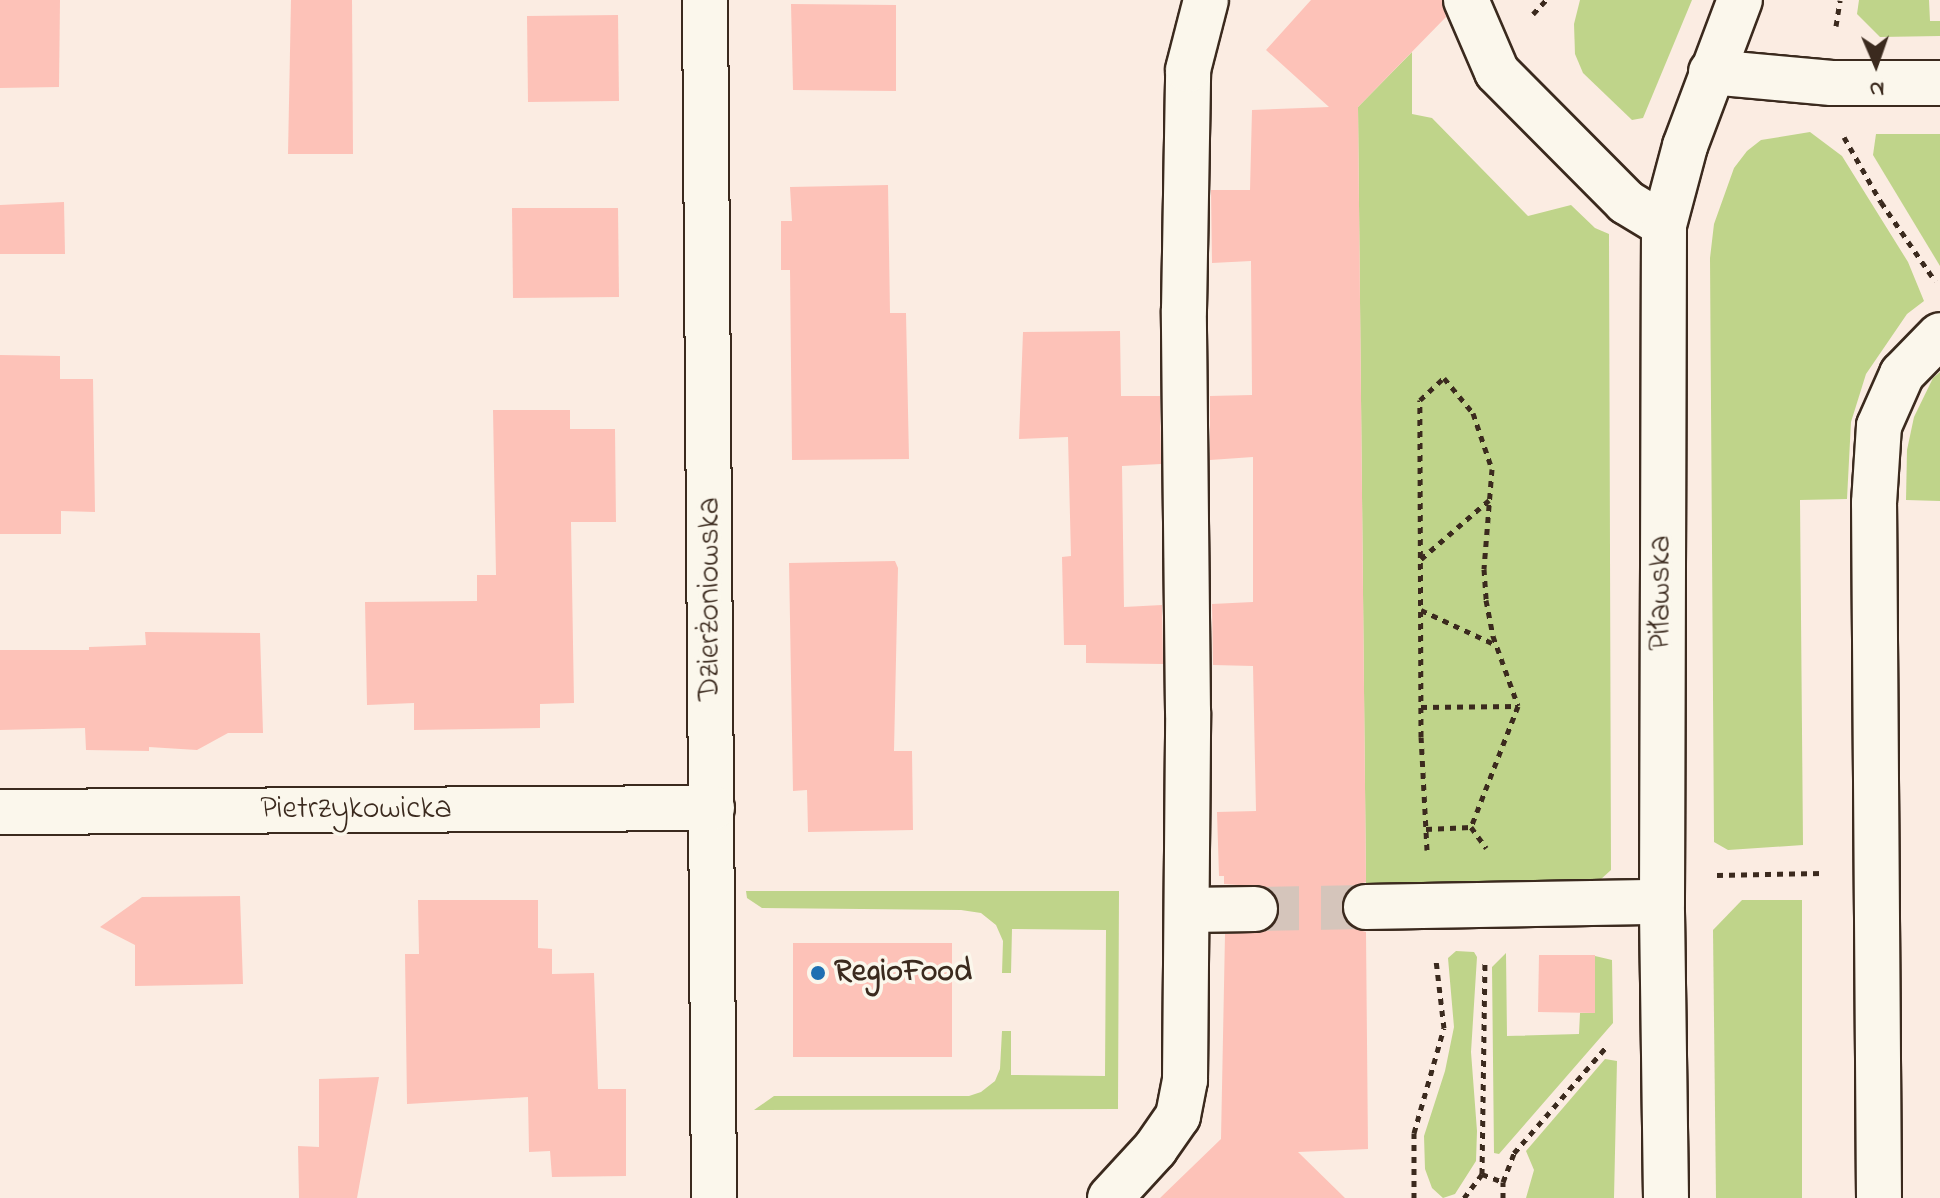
<!DOCTYPE html>
<html>
<head>
<meta charset="utf-8">
<style>
  body { margin:0 }
  #map { position:relative; width:1940px; height:1198px; overflow:hidden; background:#fbece2; font-family:"Indie Flower",sans-serif }
  div>[style] { position:absolute }
  [style*='--x'] { left:calc(var(--x)*1px); top:calc(var(--y)*1px); width:calc(var(--w)*1px); rotate:calc(var(--a)*1deg) }
  .green>* { inset:0; background:#bfd48a }
  .building>* { inset:0; background:#fdc2b8 }
  .minor-tunnel>* { height:44px; margin-top:-22px; transform-origin:0; background:repeating-linear-gradient(90deg,#d5c5bb 0 44px,transparent 0 66px) }
  .path>* { height:5px; margin-top:-2.5px; transform-origin:0; background:repeating-linear-gradient(90deg,#3b2a1e 0 6px,transparent 0 12px) }
  .roads { filter:drop-shadow(2px 0 #3b2a1e) drop-shadow(-2px 0 #3b2a1e) drop-shadow(0 2px #3b2a1e) drop-shadow(0 -2px #3b2a1e) }
  .minor>* { height:44px; margin:-22px; padding:0 22px; transform-origin:22px; border-radius:22px; background:#fbf7ec }
  .dots>* { width:22px; height:22px; translate:-50% -50%; box-sizing:border-box; border:4px solid #fbf7ec; border-radius:50% }
  span { translate:-50% -50%; white-space:nowrap; text-align:center; line-height:1.15; -webkit-text-stroke:7px #fbf7ec; paint-order:stroke }
  .street-label { font-size:32px; color:#3b2a1e }
  .poi-label { font-size:32px; color:#3b2a1e; font-weight:700 }
  .left { translate:0 -50%; text-align:left }
  .north { position:absolute; left:1836px; top:24px; width:80px; height:80px; -webkit-text-stroke:6px #fbf7ec; paint-order:stroke; rotate:178deg; font-size:22px; font-weight:700; line-height:32px; text-align:center; color:#3b2a1e }
  .north::after { content:''; display:block; margin:auto; width:28px; height:36px; background:#3b2a1e; clip-path:polygon(50% 0,100% 100%,50% 72%,0 100%) }
</style>
</head>
<body>
<div id="map">
  <div class="green">
    <i style="clip-path:polygon(1580px 0,1692px 0,1643px 118px,1632px 120px,1583px 73px,1575px 54px,1574px 24px)"></i>
    <i style="clip-path:polygon(1859px 0,1929px 0,1930px 21px,1940px 21px,1940px 36px,1880px 37px,1857px 14px)"></i>
    <i style="clip-path:polygon(1412px 52px,1412px 114px,1432px 118px,1528px 216px,1571px 205px,1595px 228px,1609px 234px,1611px 870px,1600px 880px,1366px 884px,1358px 107px)"></i>
    <i style="clip-path:polygon(1810px 132px,1842px 156px,1908px 262px,1924px 301px,1907px 314px,1866px 374px,1851px 422px,1847px 499px,1800px 500px,1803px 845px,1728px 850px,1714px 842px,1710px 258px,1714px 224px,1734px 168px,1747px 151px,1761px 140px)"></i>
    <i style="clip-path:polygon(1876px 134px,1940px 134px,1940px 266px,1873px 155px)"></i>
    <i style="clip-path:polygon(1940px 372px,1940px 501px,1906px 500px,1907px 450px,1914px 417px,1933px 378px)"></i>
    <i style="clip-path:polygon(746px 891px,1119px 891px,1118px 1109px,754px 1110px,774px 1096px,969px 1096px,981px 1092px,995px 1081px,1000px 1069px,1002px 1031px,1011px 1031px,1011px 1075px,1105px 1076px,1106px 930px,1012px 929px,1011px 973px,1002px 973px,1003px 941px,996px 925px,981px 913px,961px 910px,762px 908px,747px 898px)"></i>
    <i style="clip-path:polygon(1742px 900px,1802px 900px,1802px 1198px,1716px 1198px,1713px 930px)"></i>
    <i style="clip-path:polygon(1456px 951px,1474px 952px,1477px 957px,1471px 1052px,1477px 1131px,1476px 1161px,1455px 1194px,1443px 1198px,1432px 1188px,1425px 1169px,1424px 1136px,1445px 1071px,1454px 1027px,1448px 958px)"></i>
    <i style="clip-path:polygon(1506px 953px,1507px 1036px,1579px 1034px,1580px 1013px,1595px 1013px,1595px 956px,1612px 960px,1613px 1023px,1499px 1154px,1494px 1153px,1492px 967px)"></i>
    <i style="clip-path:polygon(1605px 1059px,1617px 1061px,1614px 1198px,1526px 1198px,1534px 1170px,1526px 1151px)"></i>
  </div>
  <div class="building">
    <i style="clip-path:polygon(0 0,60px 0,59px 87px,0 88px)"></i>
    <i style="clip-path:polygon(291px 0,352px 0,353px 154px,288px 154px)"></i>
    <i style="clip-path:polygon(1311px 0,1442px 0,1446px 17px,1358px 107px,1366px 882px,1353px 886px,1345px 894px,1341px 907px,1345px 920px,1355px 929px,1366px 932px,1368px 1149px,1298px 1152px,1345px 1198px,1160px 1198px,1221px 1139px,1225px 934px,1267px 931px,1276px 922px,1280px 909px,1276px 896px,1266px 887px,1224px 884px,1224px 876px,1219px 876px,1217px 812px,1256px 811px,1253px 666px,1213px 665px,1212px 604px,1253px 602px,1253px 457px,1210px 460px,1210px 396px,1252px 395px,1251px 261px,1212px 263px,1211px 190px,1250px 190px,1252px 110px,1329px 107px,1266px 50px)"></i>
    <i style="clip-path:polygon(791px 4px,896px 5px,896px 91px,793px 90px)"></i>
    <i style="clip-path:polygon(618px 15px,619px 101px,528px 102px,527px 16px)"></i>
    <i style="clip-path:polygon(888px 185px,890px 313px,906px 313px,909px 459px,792px 460px,790px 270px,781px 270px,781px 221px,792px 221px,790px 187px)"></i>
    <i style="clip-path:polygon(64px 202px,65px 254px,0 254px,0 205px)"></i>
    <i style="clip-path:polygon(512px 208px,618px 208px,619px 297px,513px 298px)"></i>
    <i style="clip-path:polygon(1120px 331px,1121px 396px,1160px 396px,1161px 464px,1122px 466px,1124px 607px,1162px 605px,1163px 664px,1086px 663px,1086px 645px,1064px 645px,1062px 557px,1071px 556px,1068px 437px,1019px 439px,1023px 332px)"></i>
    <i style="clip-path:polygon(0 355px,60px 356px,60px 379px,93px 379px,95px 512px,61px 511px,61px 534px,0 534px)"></i>
    <i style="clip-path:polygon(493px 410px,570px 410px,570px 429px,615px 429px,616px 522px,571px 522px,574px 703px,540px 704px,540px 728px,414px 730px,414px 703px,367px 705px,365px 602px,477px 601px,477px 575px,496px 575px)"></i>
    <i style="clip-path:polygon(895px 561px,898px 568px,894px 751px,912px 751px,913px 830px,808px 832px,807px 790px,793px 791px,789px 563px)"></i>
    <i style="clip-path:polygon(145px 632px,260px 633px,263px 733px,228px 733px,197px 750px,149px 747px,149px 751px,86px 750px,85px 728px,0 730px,0 650px,89px 650px,89px 647px,146px 645px)"></i>
    <i style="clip-path:polygon(240px 896px,243px 984px,135px 986px,135px 945px,100px 927px,142px 897px)"></i>
    <i style="clip-path:polygon(418px 900px,538px 900px,538px 948px,552px 949px,552px 974px,594px 973px,598px 1089px,626px 1089px,626px 1176px,552px 1177px,550px 1151px,529px 1152px,528px 1097px,407px 1104px,405px 954px,419px 954px)"></i>
    <i style="clip-path:polygon(793px 943px,952px 943px,952px 1057px,793px 1057px)"></i>
    <i style="clip-path:polygon(1539px 955px,1595px 955px,1595px 1013px,1538px 1012px)"></i>
    <i style="clip-path:polygon(379px 1077px,357px 1198px,299px 1198px,298px 1146px,319px 1147px,319px 1079px)"></i>
  </div>
  <div class="minor-tunnel">
    <i style="--x:1255;--y:909;--w:111;--a:-1"></i>
  </div>
  <div class="path">
    <i style="--x:1533;--y:14;--w:19;--a:-47"></i>
    <i style="--x:1836;--y:26;--w:26;--a:-81"></i>
    <i style="--x:1844;--y:137;--w:75;--a:60.4"></i>
    <i style="--x:1881;--y:202;--w:96;--a:55.6"></i>
    <i style="--x:1421;--y:559;--w:90;--a:-40.9"></i>
    <i style="--x:1421;--y:610;--w:83;--a:25"></i>
    <i style="--x:1421;--y:707;--w:97;--a:-0.6"></i>
    <i style="--x:1426;--y:829;--w:45;--a:-2.5"></i>
    <i style="--x:1471;--y:827;--w:26;--a:54"></i>
    <i style="--x:1427;--y:850;--w:113;--a:-93"></i>
    <i style="--x:1421;--y:737;--w:337;--a:-90.2"></i>
    <i style="--x:1420;--y:400;--w:33;--a:-43"></i>
    <i style="--x:1444;--y:378;--w:45;--a:50.4"></i>
    <i style="--x:1473;--y:413;--w:59;--a:71.3"></i>
    <i style="--x:1492;--y:469;--w:100;--a:94.6"></i>
    <i style="--x:1484;--y:569;--w:31;--a:86"></i>
    <i style="--x:1486;--y:600;--w:37;--a:79"></i>
    <i style="--x:1493;--y:636;--w:74;--a:70.3"></i>
    <i style="--x:1518;--y:706;--w:130;--a:111.2"></i>
    <i style="--x:1717;--y:875;--w:106;--a:-1.1"></i>
    <i style="--x:1482;--y:1174;--w:215;--a:-89.2"></i>
    <i style="--x:1414;--y:1198;--w:65;--a:-90"></i>
    <i style="--x:1414;--y:1133;--w:109;--a:-74.1"></i>
    <i style="--x:1444;--y:1028;--w:68;--a:-96.7"></i>
    <i style="--x:1464;--y:1198;--w:30;--a:-53"></i>
    <i style="--x:1482;--y:1174;--w:22;--a:21"></i>
    <i style="--x:1503;--y:1182;--w:31;--a:-69"></i>
    <i style="--x:1514;--y:1153;--w:142;--a:-49"></i>
    <i style="--x:1503;--y:1198;--w:16;--a:-90"></i>
  </div>
  <div class="roads">
    <div class="minor">
      <i style="--x:705;--y:0;--w:1198;--a:89.57"></i>
      <i style="--x:1466;--y:0;--w:78;--a:66.7"></i>
      <i style="--x:1497;--y:72;--w:183;--a:45.2"></i>
      <i style="--x:1626;--y:202;--w:44;--a:31.2"></i>
      <i style="--x:1711;--y:72;--w:121;--a:5.2"></i>
      <i style="--x:1832;--y:83;--w:108;--a:0"></i>
      <i style="--x:0;--y:812;--w:712;--a:-0.32"></i>
      <i style="--x:1366;--y:907;--w:296;--a:-1"></i>
      <i style="--x:1188;--y:910;--w:67;--a:-0.9"></i>
      <i style="--x:1110;--y:1198;--w:67;--a:-47.4"></i>
      <i style="--x:1155;--y:1149;--w:40;--a:-55.1"></i>
      <i style="--x:1178;--y:1116;--w:37;--a:-79"></i>
      <i style="--x:1185;--y:1080;--w:368;--a:-89.5"></i>
      <i style="--x:1188;--y:712;--w:402;--a:-90.6"></i>
      <i style="--x:1184;--y:310;--w:240;--a:-89"></i>
      <i style="--x:1188;--y:70;--w:72;--a:-75.6"></i>
      <i style="--x:1666;--y:1198;--w:296;--a:-90.8"></i>
      <i style="--x:1662;--y:902;--w:677;--a:-89.83"></i>
      <i style="--x:1664;--y:225;--w:82;--a:-75.1"></i>
      <i style="--x:1685;--y:146;--w:156;--a:-69.4"></i>
      <i style="--x:1879;--y:1198;--w:695;--a:-90.41"></i>
      <i style="--x:1874;--y:503;--w:77;--a:-86.3"></i>
      <i style="--x:1879;--y:426;--w:57;--a:-66.1"></i>
      <i style="--x:1902;--y:374;--w:54;--a:-45.7"></i>
    </div>
  </div>
  <div class="dots">
    <i style="left:818px;top:973px;background:#1f6fb2"></i>
  </div>
  <div class="street-label">
    <span style="left:1662px;top:593px;rotate:-90deg">Piławska</span>
    <span style="left:711px;top:599px;rotate:-90deg">Dzierżoniowska</span>
    <span style="left:356px;top:810px">Pietrzykowicka</span>
  </div>
  <div class="poi-label">
    <span class="left" style="left:834px;top:973px">RegioFood</span>
  </div>
  <div class="north">N</div>
</div>
</body>
</html>
